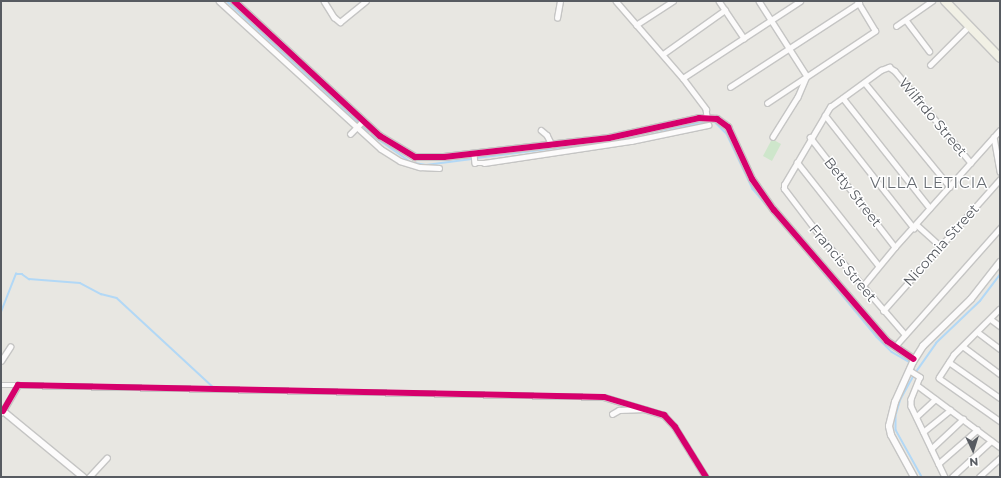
<!DOCTYPE html>
<html>
<head>
<meta charset="utf-8">
<style>
  body { margin:0 }
  #map { position:relative; width:1001px; height:478px; overflow:hidden; background:#e8e7e2; font-family:Montserrat,sans-serif }
  div>[style] { position:absolute }
  [style*='--x'] { left:calc(var(--x)*1px); top:calc(var(--y)*1px); width:calc(var(--w)*1px); rotate:calc(var(--a)*1deg) }
  .green>* { inset:0; background:#cee6cb }
  .stream>* { height:1.5px; margin:-0.75px; padding:0 0.75px; transform-origin:0.75px; border-radius:0.75px; background:#b2d8f6 }
  .roads { filter:drop-shadow(1px 0 #c5c5c4) drop-shadow(-1px 0 #c5c5c4) drop-shadow(0 1px #c5c5c4) drop-shadow(0 -1px #c5c5c4) }
  .minor>* { height:4.5px; margin:-2.25px; padding:0 2.25px; transform-origin:2.25px; border-radius:2.25px; background:#fcfbfb }
  .tertiary>* { height:6px; margin:-3px; padding:0 3px; transform-origin:3px; border-radius:3px; background:#fcfbfb }
  .primary>* { height:8px; margin:-4px; padding:0 4px; transform-origin:4px; border-radius:4px; background:#f1f0e5 }
  .cycleway>* { height:6px; margin:-3px; padding:0 3px; transform-origin:3px; border-radius:3px; background:#d6006c }
  span { translate:-50% -50%; white-space:nowrap; text-align:center; line-height:1.15; -webkit-text-stroke:3px #fff; paint-order:stroke }
  .street-label { font-size:14px; color:#575b61 }
  .neighbourhood-label { font-size:15px; color:#686d73; letter-spacing:1px }
  .frame { position:absolute; inset:0; border:2px solid #575b61; pointer-events:none }
  .north { position:absolute; left:953px; top:430px; width:40px; height:40px; -webkit-text-stroke:3px #fff; paint-order:stroke; rotate:176deg; font-size:11px; font-weight:700; line-height:16px; text-align:center; color:#575b61 }
  .north::after { content:''; display:block; margin:auto; width:14px; height:18px; background:#575b61; clip-path:polygon(50% 0,100% 100%,50% 72%,0 100%) }
</style>
</head>
<body>
<div id="map">
  <div class="green">
    <i style="clip-path:polygon(772px 139px,781px 144px,772px 161px,763px 156px)"></i>
  </div>
  <div class="stream">
    <i style="--x:227;--y:1;--w:178;--a:42.7"></i>
    <i style="--x:361;--y:125;--w:10;--a:45"></i>
    <i style="--x:372;--y:135;--w:47;--a:34.7"></i>
    <i style="--x:646;--y:136;--w:58;--a:-14"></i>
    <i style="--x:702;--y:122;--w:13;--a:0"></i>
    <i style="--x:715;--y:122;--w:17;--a:45"></i>
    <i style="--x:727;--y:134;--w:61;--a:64.7"></i>
    <i style="--x:753;--y:189;--w:23;--a:50"></i>
    <i style="--x:477;--y:158;--w:144;--a:-7.2"></i>
    <i style="--x:415;--y:163;--w:11;--a:10"></i>
    <i style="--x:426;--y:165;--w:46;--a:-7.4"></i>
    <i style="--x:799;--y:243;--w:122;--a:50.3"></i>
    <i style="--x:877;--y:337;--w:21;--a:45"></i>
    <i style="--x:892;--y:352;--w:20;--a:30"></i>
    <i style="--x:1;--y:312;--w:41;--a:-68.5"></i>
    <i style="--x:16;--y:274;--w:6;--a:0"></i>
    <i style="--x:22;--y:274;--w:9;--a:36"></i>
    <i style="--x:29;--y:279;--w:51;--a:4.5"></i>
    <i style="--x:80;--y:283;--w:24;--a:28"></i>
    <i style="--x:101;--y:294;--w:16;--a:14"></i>
    <i style="--x:117;--y:298;--w:131;--a:42.8"></i>
    <i style="--x:916;--y:372;--w:35;--a:-55"></i>
    <i style="--x:936;--y:343;--w:61;--a:-43.7"></i>
    <i style="--x:980;--y:301;--w:34;--a:-53"></i>
    <i style="--x:914;--y:376;--w:26;--a:119"></i>
    <i style="--x:901;--y:399;--w:17;--a:107"></i>
    <i style="--x:896;--y:415;--w:15;--a:90"></i>
    <i style="--x:896;--y:430;--w:54;--a:61"></i>
  </div>
  <div class="roads">
    <div class="minor">
      <i style="--x:219;--y:1;--w:219;--a:42.4"></i>
      <i style="--x:381;--y:149;--w:22;--a:32"></i>
      <i style="--x:400;--y:161;--w:21;--a:17"></i>
      <i style="--x:420;--y:167;--w:19;--a:3"></i>
      <i style="--x:324;--y:1;--w:19;--a:58"></i>
      <i style="--x:334;--y:17;--w:8;--a:40"></i>
      <i style="--x:340;--y:22;--w:33;--a:-39"></i>
      <i style="--x:616;--y:1;--w:102;--a:49"></i>
      <i style="--x:683;--y:78;--w:39;--a:53"></i>
      <i style="--x:706;--y:109;--w:7;--a:82"></i>
      <i style="--x:719;--y:1;--w:45;--a:56"></i>
      <i style="--x:759;--y:1;--w:89;--a:57.4"></i>
      <i style="--x:807;--y:76;--w:23;--a:113"></i>
      <i style="--x:798;--y:97;--w:47;--a:122"></i>
      <i style="--x:557;--y:18;--w:17;--a:-80"></i>
      <i style="--x:906;--y:20;--w:39;--a:53"></i>
      <i style="--x:636;--y:25;--w:44;--a:-33"></i>
      <i style="--x:896;--y:26;--w:44;--a:-34.8"></i>
      <i style="--x:663;--y:54;--w:76;--a:-35.4"></i>
      <i style="--x:930;--y:65;--w:54;--a:-45"></i>
      <i style="--x:683;--y:78;--w:140;--a:-33.3"></i>
      <i style="--x:865;--y:83;--w:134;--a:50.7"></i>
      <i style="--x:730;--y:87;--w:154;--a:-33.1"></i>
      <i style="--x:843;--y:98;--w:140;--a:51.7"></i>
      <i style="--x:767;--y:103;--w:130;--a:-33.7"></i>
      <i style="--x:875;--y:31;--w:35;--a:-121"></i>
      <i style="--x:825;--y:115;--w:144;--a:51.8"></i>
      <i style="--x:541;--y:130;--w:8;--a:40"></i>
      <i style="--x:547;--y:135;--w:11;--a:63"></i>
      <i style="--x:350;--y:134;--w:18;--a:-45"></i>
      <i style="--x:810;--y:137;--w:139;--a:52.3"></i>
      <i style="--x:994;--y:137;--w:35;--a:80"></i>
      <i style="--x:474;--y:154;--w:9;--a:84"></i>
      <i style="--x:475;--y:163;--w:9;--a:0"></i>
      <i style="--x:484;--y:163;--w:149;--a:-8.5"></i>
      <i style="--x:631;--y:141;--w:79;--a:-11.7"></i>
      <i style="--x:797;--y:162;--w:132;--a:51.7"></i>
      <i style="--x:917;--y:225;--w:31;--a:42"></i>
      <i style="--x:862;--y:287;--w:52;--a:-50.5"></i>
      <i style="--x:895;--y:247;--w:157;--a:-48.1"></i>
      <i style="--x:1000;--y:309;--w:65;--a:135"></i>
      <i style="--x:954;--y:355;--w:27;--a:123"></i>
      <i style="--x:939;--y:378;--w:75;--a:35.2"></i>
      <i style="--x:883;--y:311;--w:176;--a:-48.4"></i>
      <i style="--x:992;--y:320;--w:10;--a:37"></i>
      <i style="--x:979;--y:333;--w:26;--a:37"></i>
      <i style="--x:905;--y:335;--w:127;--a:-130.8"></i>
      <i style="--x:822;--y:239;--w:63;--a:-127.2"></i>
      <i style="--x:784;--y:189;--w:4;--a:-90"></i>
      <i style="--x:784;--y:185;--w:91;--a:-59.5"></i>
      <i style="--x:830;--y:107;--w:63;--a:-36"></i>
      <i style="--x:881;--y:70;--w:9;--a:-21"></i>
      <i style="--x:889;--y:67;--w:7;--a:34"></i>
      <i style="--x:895;--y:71;--w:119;--a:50.4"></i>
      <i style="--x:898;--y:343;--w:154;--a:-48.4"></i>
      <i style="--x:964;--y:347;--w:45;--a:36.9"></i>
      <i style="--x:1;--y:361;--w:17;--a:-57"></i>
      <i style="--x:949;--y:362;--w:62;--a:35.2"></i>
      <i style="--x:909;--y:370;--w:13;--a:32"></i>
      <i style="--x:920;--y:377;--w:24;--a:112"></i>
      <i style="--x:911;--y:399;--w:7;--a:90"></i>
      <i style="--x:911;--y:406;--w:79;--a:64.4"></i>
      <i style="--x:1;--y:385;--w:17;--a:0"></i>
      <i style="--x:917;--y:385;--w:104;--a:36.8"></i>
      <i style="--x:3;--y:411;--w:30;--a:-60"></i>
      <i style="--x:18;--y:385;--w:586;--a:1.17"></i>
      <i style="--x:604;--y:397;--w:63;--a:16.7"></i>
      <i style="--x:664;--y:415;--w:16;--a:47"></i>
      <i style="--x:675;--y:427;--w:59;--a:58.2"></i>
      <i style="--x:612;--y:414;--w:8;--a:-30"></i>
      <i style="--x:619;--y:410;--w:26;--a:-2"></i>
      <i style="--x:916;--y:417;--w:26;--a:-43"></i>
      <i style="--x:923;--y:432;--w:35;--a:-39"></i>
      <i style="--x:931;--y:449;--w:44;--a:-43.2"></i>
      <i style="--x:938;--y:464;--w:52;--a:-41.1"></i>
      <i style="--x:89;--y:477;--w:26;--a:-47"></i>
      <i style="--x:952;--y:477;--w:53;--a:-42.7"></i>
      <i style="--x:979;--y:477;--w:28;--a:-42"></i>
    </div>
    <div class="tertiary">
      <i style="--x:234;--y:1;--w:199;--a:42.8"></i>
      <i style="--x:380;--y:136;--w:41;--a:31"></i>
      <i style="--x:415;--y:157;--w:29;--a:0"></i>
      <i style="--x:444;--y:157;--w:166;--a:-6.6"></i>
      <i style="--x:609;--y:138;--w:92;--a:-12.5"></i>
      <i style="--x:699;--y:118;--w:18;--a:3"></i>
      <i style="--x:717;--y:119;--w:14;--a:36"></i>
      <i style="--x:728;--y:127;--w:57;--a:65.2"></i>
      <i style="--x:752;--y:179;--w:38;--a:55"></i>
      <i style="--x:774;--y:210;--w:173;--a:49.2"></i>
      <i style="--x:887;--y:341;--w:32;--a:34"></i>
      <i style="--x:1;--y:413;--w:3;--a:-45"></i>
      <i style="--x:3;--y:411;--w:104;--a:39.5"></i>
      <i style="--x:914;--y:477;--w:48;--a:-118.7"></i>
      <i style="--x:891;--y:435;--w:9;--a:-103"></i>
      <i style="--x:889;--y:426;--w:25;--a:-76"></i>
      <i style="--x:895;--y:402;--w:44;--a:-65.8"></i>
      <i style="--x:913;--y:362;--w:19;--a:-58"></i>
      <i style="--x:923;--y:346;--w:67;--a:-44.4"></i>
      <i style="--x:971;--y:299;--w:47;--a:-51.9"></i>
    </div>
    <div class="primary">
      <i style="--x:945;--y:1;--w:79;--a:46"></i>
    </div>
  </div>
  <div class="cycleway">
    <i style="--x:234;--y:1;--w:199;--a:42.8"></i>
    <i style="--x:380;--y:136;--w:41;--a:31"></i>
    <i style="--x:415;--y:157;--w:29;--a:0"></i>
    <i style="--x:444;--y:157;--w:166;--a:-6.6"></i>
    <i style="--x:609;--y:138;--w:92;--a:-12.5"></i>
    <i style="--x:699;--y:118;--w:18;--a:3"></i>
    <i style="--x:717;--y:119;--w:14;--a:36"></i>
    <i style="--x:728;--y:127;--w:57;--a:65.2"></i>
    <i style="--x:752;--y:179;--w:38;--a:55"></i>
    <i style="--x:774;--y:210;--w:173;--a:49.2"></i>
    <i style="--x:887;--y:341;--w:32;--a:34"></i>
    <i style="--x:3;--y:411;--w:30;--a:-60"></i>
    <i style="--x:18;--y:385;--w:586;--a:1.17"></i>
    <i style="--x:604;--y:397;--w:63;--a:16.7"></i>
    <i style="--x:664;--y:415;--w:16;--a:47"></i>
    <i style="--x:675;--y:427;--w:59;--a:58.2"></i>
  </div>
  <div class="street-label">
    <span style="left:933px;top:117px;rotate:50deg">Wilfrdo Street</span>
    <span style="left:853px;top:192px;rotate:52deg">Betty Street</span>
    <span style="left:941px;top:245px;rotate:-48deg">Nicomia Street</span>
    <span style="left:843px;top:263px;rotate:50deg">Francis Street</span>
  </div>
  <div class="neighbourhood-label">
    <span style="left:929px;top:183px">VILLA LETICIA</span>
  </div>
  <div class="frame"></div>
  <div class="north">N</div>
</div>
</body>
</html>
